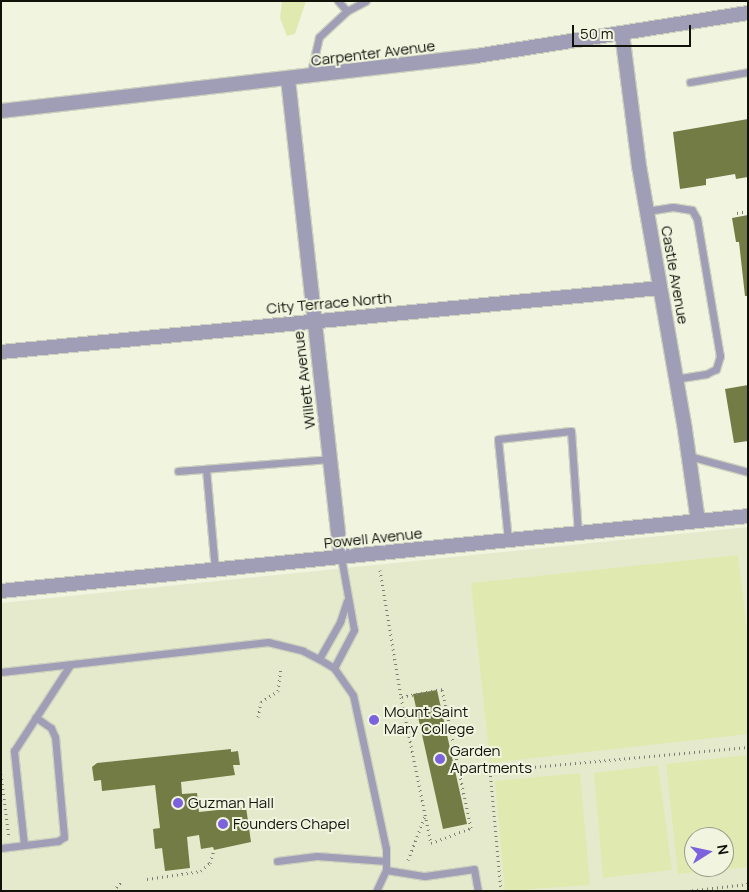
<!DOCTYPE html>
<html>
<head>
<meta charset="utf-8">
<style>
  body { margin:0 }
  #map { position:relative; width:749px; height:892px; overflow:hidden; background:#f1f5e0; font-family:Manrope,sans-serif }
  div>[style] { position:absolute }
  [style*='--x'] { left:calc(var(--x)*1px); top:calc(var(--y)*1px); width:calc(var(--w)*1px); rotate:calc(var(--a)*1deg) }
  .built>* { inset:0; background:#e5eacd }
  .green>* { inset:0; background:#e0eab0 }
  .building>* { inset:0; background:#747c45 }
  .path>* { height:3px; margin-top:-1.5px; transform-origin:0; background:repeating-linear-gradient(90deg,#7c7f71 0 1px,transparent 0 5px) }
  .roads { filter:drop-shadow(1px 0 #cdd1be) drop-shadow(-1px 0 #cdd1be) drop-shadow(0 1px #cdd1be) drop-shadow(0 -1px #cdd1be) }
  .lane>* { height:7px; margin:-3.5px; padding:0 3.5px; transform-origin:3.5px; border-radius:3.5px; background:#a09eb6 }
  .street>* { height:14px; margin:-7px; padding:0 7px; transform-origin:7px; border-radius:7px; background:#a09eb6 }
  .dots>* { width:14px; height:14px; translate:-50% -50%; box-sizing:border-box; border:2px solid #f1f5e0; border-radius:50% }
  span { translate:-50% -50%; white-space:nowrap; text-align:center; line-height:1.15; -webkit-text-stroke:4px #f1f5e0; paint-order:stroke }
  .street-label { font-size:15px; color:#11130b }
  .poi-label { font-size:15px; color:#11130b }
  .left { translate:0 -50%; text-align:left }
  .frame { position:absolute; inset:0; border:2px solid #11130b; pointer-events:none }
  .north { position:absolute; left:684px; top:827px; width:50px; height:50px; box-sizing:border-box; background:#f1f5e0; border:1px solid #979b8b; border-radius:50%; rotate:80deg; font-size:14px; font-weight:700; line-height:20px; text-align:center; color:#11130b }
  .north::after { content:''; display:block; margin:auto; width:18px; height:22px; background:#7c62dd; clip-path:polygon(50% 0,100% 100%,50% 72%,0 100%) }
  .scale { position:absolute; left:572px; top:25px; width:119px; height:22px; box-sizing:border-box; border:2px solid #11130b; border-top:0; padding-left:6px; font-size:15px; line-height:18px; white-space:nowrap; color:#11130b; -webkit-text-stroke:4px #f1f5e0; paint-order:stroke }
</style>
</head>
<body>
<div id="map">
  <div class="built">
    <i style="clip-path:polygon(evenodd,748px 527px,748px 891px,1px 891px,1px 603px,748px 527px,694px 837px,724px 837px,724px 867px,694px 867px,694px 837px)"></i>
  </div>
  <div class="green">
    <i style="clip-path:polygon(282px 1px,306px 1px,295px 34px,287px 36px,280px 18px)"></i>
    <i style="clip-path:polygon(738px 555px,748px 638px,748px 734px,490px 763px,471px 583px)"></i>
    <i style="clip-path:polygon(evenodd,748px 755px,748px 867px,678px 874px,666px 764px,748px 755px,694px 837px,724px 837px,724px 867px,694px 867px,694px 837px)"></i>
    <i style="clip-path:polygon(658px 765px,672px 870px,603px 878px,594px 773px)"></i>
    <i style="clip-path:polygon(580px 773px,590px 885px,505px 891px,495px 781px)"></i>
  </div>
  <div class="building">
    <i style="clip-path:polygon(748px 119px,748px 177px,736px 179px,735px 174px,706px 179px,706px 185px,680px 189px,673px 132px)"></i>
    <i style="clip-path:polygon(748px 215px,748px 296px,745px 296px,739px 242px,736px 242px,732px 218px)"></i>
    <i style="clip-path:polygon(748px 385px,748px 441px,734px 443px,725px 389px)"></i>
    <i style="clip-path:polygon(437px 690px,467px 824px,443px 829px,413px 694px)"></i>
    <i style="clip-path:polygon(231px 749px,231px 752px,238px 751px,240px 765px,233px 765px,235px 775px,181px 782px,182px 794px,197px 793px,199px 812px,246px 807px,251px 842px,214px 850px,213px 847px,201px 849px,199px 835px,187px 837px,190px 868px,165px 871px,162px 848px,155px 849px,153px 829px,160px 828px,155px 785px,102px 791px,101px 780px,94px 781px,92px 767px,97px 763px)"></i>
  </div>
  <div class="path">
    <i style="--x:737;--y:213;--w:11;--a:-10"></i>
    <i style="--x:380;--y:570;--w:129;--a:80.6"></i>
    <i style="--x:401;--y:697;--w:149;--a:78.4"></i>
    <i style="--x:431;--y:843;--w:43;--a:-20.6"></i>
    <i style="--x:471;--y:828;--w:142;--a:-101.8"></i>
    <i style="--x:442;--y:689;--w:42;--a:169"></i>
    <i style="--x:258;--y:717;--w:15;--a:-79"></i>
    <i style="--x:261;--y:702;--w:20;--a:-33"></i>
    <i style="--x:278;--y:691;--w:24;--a:-83"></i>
    <i style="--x:1;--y:774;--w:64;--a:82.9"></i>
    <i style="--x:408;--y:860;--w:47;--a:-68.9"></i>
    <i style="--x:147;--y:879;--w:55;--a:-8.4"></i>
    <i style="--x:201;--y:871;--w:12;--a:-42"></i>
    <i style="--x:210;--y:863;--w:14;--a:-73"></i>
    <i style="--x:113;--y:891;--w:12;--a:-48"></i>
    <i style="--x:501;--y:891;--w:121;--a:-95.2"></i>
    <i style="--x:490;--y:771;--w:259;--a:-5.3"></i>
    <i style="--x:687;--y:891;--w:61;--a:-6.5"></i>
  </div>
  <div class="roads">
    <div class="lane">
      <i style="--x:338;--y:1;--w:13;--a:48"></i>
      <i style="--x:310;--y:76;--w:40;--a:-77"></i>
      <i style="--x:319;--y:37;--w:38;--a:-43"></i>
      <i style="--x:347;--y:11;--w:21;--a:-28"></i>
      <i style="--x:690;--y:82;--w:59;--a:-9.8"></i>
      <i style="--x:647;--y:211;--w:26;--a:-9"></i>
      <i style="--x:673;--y:207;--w:19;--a:9"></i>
      <i style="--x:692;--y:210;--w:10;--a:61"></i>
      <i style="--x:697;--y:219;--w:139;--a:80.5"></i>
      <i style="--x:720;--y:356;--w:14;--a:107"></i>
      <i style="--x:716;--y:369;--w:11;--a:153"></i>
      <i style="--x:706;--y:374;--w:30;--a:171"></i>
      <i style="--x:689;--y:456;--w:61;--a:15.2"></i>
      <i style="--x:206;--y:469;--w:101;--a:84.9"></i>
      <i style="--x:178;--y:471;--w:151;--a:-4.5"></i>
      <i style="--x:508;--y:540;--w:101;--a:-95.7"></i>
      <i style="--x:498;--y:439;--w:73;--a:-6.3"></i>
      <i style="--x:571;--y:431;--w:102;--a:86.1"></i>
      <i style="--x:319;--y:659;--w:43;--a:-60.4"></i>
      <i style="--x:340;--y:622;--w:22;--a:-72"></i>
      <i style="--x:334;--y:668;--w:43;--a:-62.2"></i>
      <i style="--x:354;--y:630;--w:74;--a:-100.1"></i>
      <i style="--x:1;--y:672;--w:269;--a:-6.4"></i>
      <i style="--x:268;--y:642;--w:36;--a:14"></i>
      <i style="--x:303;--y:651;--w:18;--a:27"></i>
      <i style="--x:319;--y:659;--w:17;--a:31"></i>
      <i style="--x:334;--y:668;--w:33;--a:55"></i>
      <i style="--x:353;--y:695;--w:157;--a:77.9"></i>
      <i style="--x:386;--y:849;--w:21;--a:90"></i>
      <i style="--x:386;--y:870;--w:23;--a:115"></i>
      <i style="--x:24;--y:845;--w:95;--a:-96.1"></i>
      <i style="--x:14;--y:751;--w:103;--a:-56.9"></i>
      <i style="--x:1;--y:848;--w:57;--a:-7"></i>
      <i style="--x:58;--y:841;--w:7;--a:-34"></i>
      <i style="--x:64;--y:837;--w:100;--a:-95.1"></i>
      <i style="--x:55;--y:737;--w:10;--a:-114"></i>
      <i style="--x:51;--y:728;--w:19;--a:-145"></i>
      <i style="--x:277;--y:861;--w:40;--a:-7.1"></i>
      <i style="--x:317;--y:856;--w:69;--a:4.1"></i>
      <i style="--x:386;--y:870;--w:39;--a:9"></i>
      <i style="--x:425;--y:876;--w:49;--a:-8.1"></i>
      <i style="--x:474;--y:869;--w:22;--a:80"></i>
    </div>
    <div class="street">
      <i style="--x:622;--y:33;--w:134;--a:82.7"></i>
      <i style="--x:639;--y:166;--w:268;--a:80.1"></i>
      <i style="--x:685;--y:430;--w:92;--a:81.9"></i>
      <i style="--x:288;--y:79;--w:481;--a:83.7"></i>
      <i style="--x:1;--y:111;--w:478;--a:-6.6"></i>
      <i style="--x:476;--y:56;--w:275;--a:-9"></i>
      <i style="--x:1;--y:352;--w:662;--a:-5.55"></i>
      <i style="--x:1;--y:591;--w:751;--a:-5.73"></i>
    </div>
  </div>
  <div class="dots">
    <i style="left:374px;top:720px;background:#7c62dd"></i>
    <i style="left:440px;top:759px;background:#7c62dd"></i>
    <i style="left:178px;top:803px;background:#7c62dd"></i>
    <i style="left:223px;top:824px;background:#7c62dd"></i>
  </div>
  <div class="street-label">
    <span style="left:373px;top:53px;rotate:-7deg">Carpenter Avenue</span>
    <span style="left:675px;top:275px;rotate:80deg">Castle Avenue</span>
    <span style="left:329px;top:303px;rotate:-5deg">City Terrace North</span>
    <span style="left:304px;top:380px;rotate:-97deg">Willett Avenue</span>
    <span style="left:373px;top:538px;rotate:-6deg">Powell Avenue</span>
  </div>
  <div class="poi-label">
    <span class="left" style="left:384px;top:720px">Mount Saint<br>Mary College</span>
    <span class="left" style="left:450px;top:759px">Garden<br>Apartments</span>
    <span class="left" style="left:188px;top:803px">Guzman Hall</span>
    <span class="left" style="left:233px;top:824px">Founders Chapel</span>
  </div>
  <div class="frame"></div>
  <div class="north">N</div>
  <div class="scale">50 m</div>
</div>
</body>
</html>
